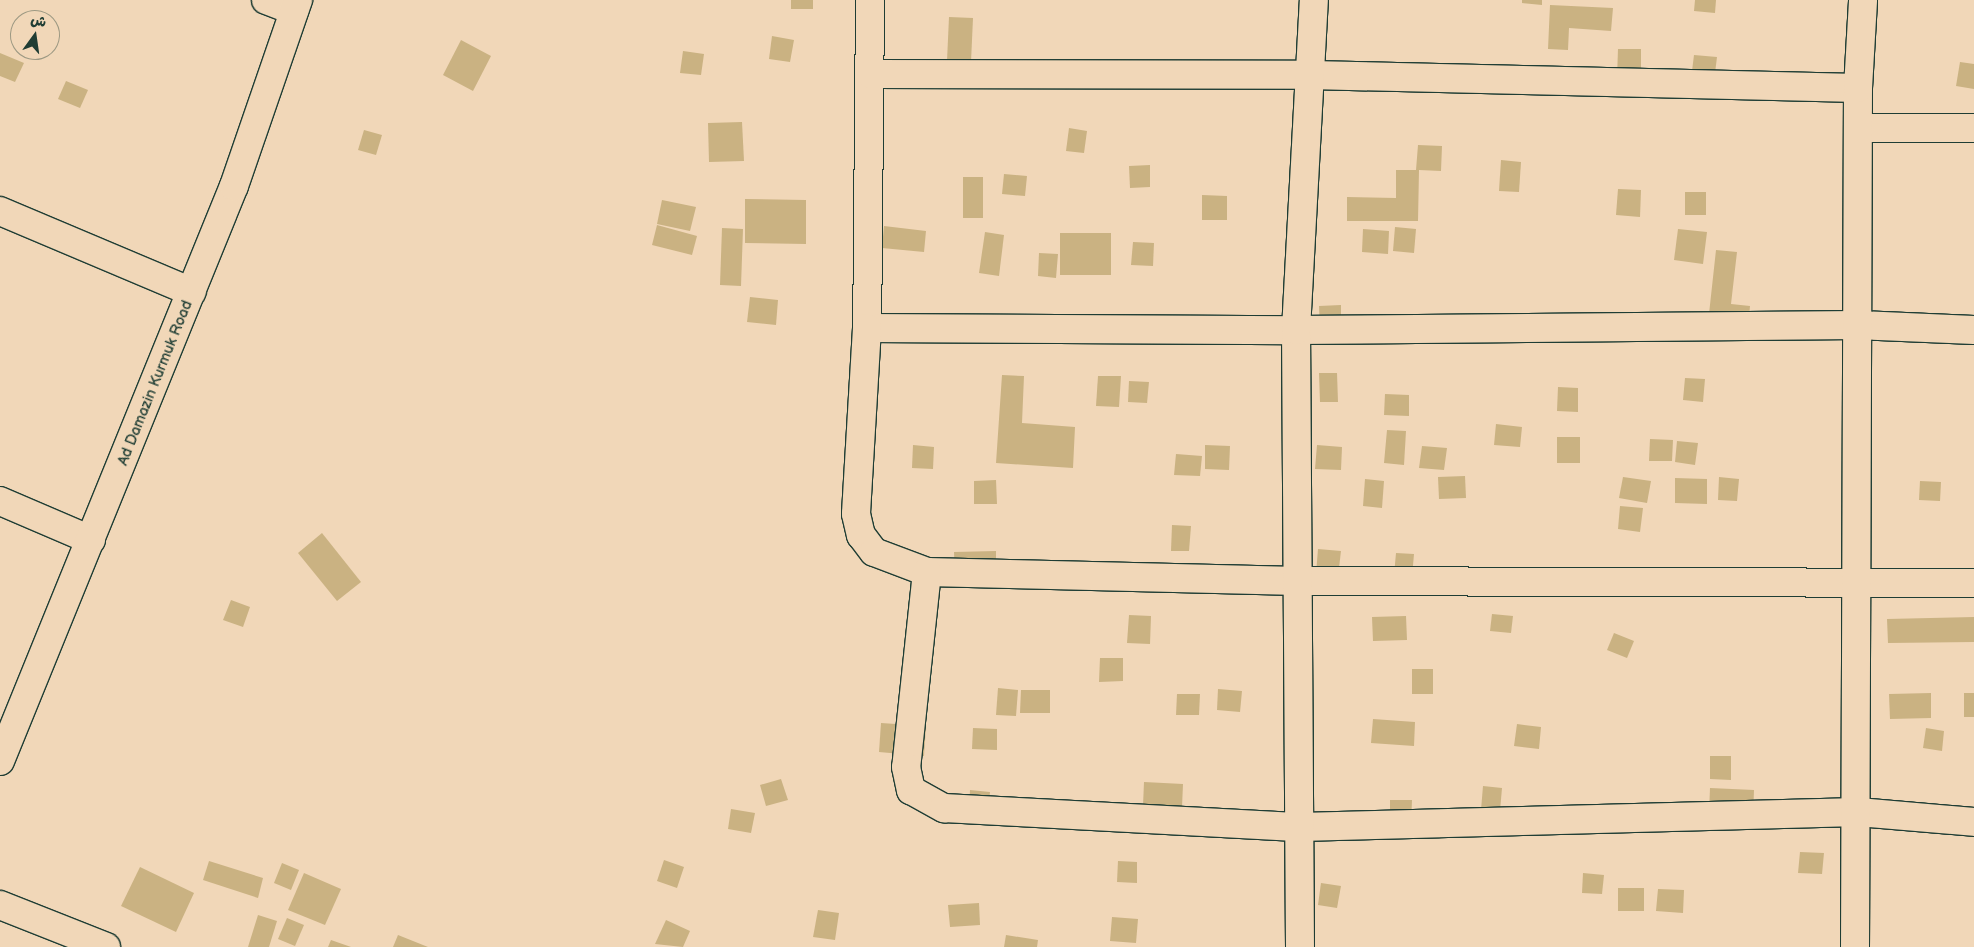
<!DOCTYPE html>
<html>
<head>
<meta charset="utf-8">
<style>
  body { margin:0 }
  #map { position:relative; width:1974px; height:947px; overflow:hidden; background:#f1d7b8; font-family:"Balsamiq Sans","Playpen Sans Arabic",sans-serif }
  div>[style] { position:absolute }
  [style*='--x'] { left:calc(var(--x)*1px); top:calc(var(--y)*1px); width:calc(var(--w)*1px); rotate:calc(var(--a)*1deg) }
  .building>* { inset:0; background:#cab282 }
  .roads { filter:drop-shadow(1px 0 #1f3d34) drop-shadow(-1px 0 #1f3d34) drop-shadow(0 1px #1f3d34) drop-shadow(0 -1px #1f3d34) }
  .minor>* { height:28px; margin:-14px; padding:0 14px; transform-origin:14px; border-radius:14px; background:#f1d7b8 }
  .trunk>* { height:28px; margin:-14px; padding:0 14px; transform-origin:14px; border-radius:14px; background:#f1d7b8 }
  span { translate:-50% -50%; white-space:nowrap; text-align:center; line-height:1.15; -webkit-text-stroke:4px #f1d7b8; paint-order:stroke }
  .street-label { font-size:15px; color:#1f3d34 }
  .north { position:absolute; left:10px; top:10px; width:50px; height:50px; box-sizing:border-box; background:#f1d7b8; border:1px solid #9d9983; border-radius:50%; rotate:14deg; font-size:14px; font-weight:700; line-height:20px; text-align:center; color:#1f3d34 }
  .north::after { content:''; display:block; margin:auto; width:18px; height:22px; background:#1f3d34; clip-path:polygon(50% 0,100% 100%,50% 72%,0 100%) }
</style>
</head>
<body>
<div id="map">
  <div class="building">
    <i style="clip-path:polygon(791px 0,813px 0,813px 9px,791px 9px)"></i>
    <i style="clip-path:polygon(1522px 0,1542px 0,1542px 5px,1522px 3px)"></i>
    <i style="clip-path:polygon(1695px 0,1716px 0,1715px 13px,1694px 11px)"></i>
    <i style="clip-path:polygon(1550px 5px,1613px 8px,1611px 31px,1569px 28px,1568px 50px,1548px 49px)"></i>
    <i style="clip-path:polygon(949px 17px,973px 18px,971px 62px,947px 61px)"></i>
    <i style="clip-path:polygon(772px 36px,794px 40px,790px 62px,769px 59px)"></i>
    <i style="clip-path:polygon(461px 40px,491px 56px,473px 91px,443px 75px)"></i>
    <i style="clip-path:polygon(1618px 49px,1641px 49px,1641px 78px,1617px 78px)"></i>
    <i style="clip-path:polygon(683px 51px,704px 54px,701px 75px,680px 73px)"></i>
    <i style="clip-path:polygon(0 53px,24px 63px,15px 82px,0 76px)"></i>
    <i style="clip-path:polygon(1694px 55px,1717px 57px,1714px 81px,1691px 79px)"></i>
    <i style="clip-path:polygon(1960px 62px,1974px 64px,1974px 89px,1956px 86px)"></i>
    <i style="clip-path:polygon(66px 81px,88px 90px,80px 108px,58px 99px)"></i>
    <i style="clip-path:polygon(742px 122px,744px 161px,709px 162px,708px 123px)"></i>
    <i style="clip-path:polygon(1069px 128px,1087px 131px,1084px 153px,1066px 151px)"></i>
    <i style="clip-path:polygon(364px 130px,382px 135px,376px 155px,358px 150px)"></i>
    <i style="clip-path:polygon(1418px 145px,1442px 146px,1441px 171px,1419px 170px,1418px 221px,1347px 221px,1347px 197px,1396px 198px,1396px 170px,1416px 170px)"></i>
    <i style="clip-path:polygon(1501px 160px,1521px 162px,1519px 192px,1499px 191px)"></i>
    <i style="clip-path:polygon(1150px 165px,1150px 187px,1130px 188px,1129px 166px)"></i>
    <i style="clip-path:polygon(1004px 174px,1027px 176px,1025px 196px,1002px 194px)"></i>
    <i style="clip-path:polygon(963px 177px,983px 177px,983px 218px,963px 218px)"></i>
    <i style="clip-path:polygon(1618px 189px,1641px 190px,1640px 217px,1616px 215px)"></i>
    <i style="clip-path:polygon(1685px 192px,1706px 192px,1706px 215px,1685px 215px)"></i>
    <i style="clip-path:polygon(1202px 195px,1227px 196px,1227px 220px,1202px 220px)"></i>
    <i style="clip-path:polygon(745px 199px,806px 200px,806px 244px,745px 243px)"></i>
    <i style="clip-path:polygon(662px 200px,696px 207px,690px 231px,657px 224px)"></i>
    <i style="clip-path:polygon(657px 225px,697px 236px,692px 255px,652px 245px)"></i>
    <i style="clip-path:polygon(884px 226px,926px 231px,924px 252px,882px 248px)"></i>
    <i style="clip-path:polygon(1395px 227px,1416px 229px,1414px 253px,1393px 251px)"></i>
    <i style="clip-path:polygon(722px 228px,743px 229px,741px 286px,720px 285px)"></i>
    <i style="clip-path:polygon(1363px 229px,1389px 231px,1388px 254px,1362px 252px)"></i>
    <i style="clip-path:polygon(1678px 229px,1707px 232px,1703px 264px,1674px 260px)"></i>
    <i style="clip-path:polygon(985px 232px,1004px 235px,999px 276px,979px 273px)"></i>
    <i style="clip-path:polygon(1060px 233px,1111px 233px,1111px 275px,1060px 275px)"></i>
    <i style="clip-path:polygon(1133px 242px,1154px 243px,1153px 266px,1131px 265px)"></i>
    <i style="clip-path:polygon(1716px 250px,1737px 252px,1731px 304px,1750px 306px,1748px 328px,1708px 323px)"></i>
    <i style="clip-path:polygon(1039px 253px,1058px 254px,1056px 278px,1038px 276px)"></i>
    <i style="clip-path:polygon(750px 297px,778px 300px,776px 325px,747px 322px)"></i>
    <i style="clip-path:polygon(1341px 305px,1341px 326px,1320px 327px,1319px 306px)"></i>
    <i style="clip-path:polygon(1319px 373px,1337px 373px,1338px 402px,1320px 402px)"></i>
    <i style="clip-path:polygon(1002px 375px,1024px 376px,1022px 423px,1075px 427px,1073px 468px,996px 463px)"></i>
    <i style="clip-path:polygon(1098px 376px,1121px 376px,1119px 407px,1096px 406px)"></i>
    <i style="clip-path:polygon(1685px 378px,1705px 379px,1703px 402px,1683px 400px)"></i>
    <i style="clip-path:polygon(1129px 381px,1149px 382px,1147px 403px,1128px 402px)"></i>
    <i style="clip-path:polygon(1558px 387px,1578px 388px,1578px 412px,1557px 411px)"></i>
    <i style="clip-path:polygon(1385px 394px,1409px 395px,1409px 416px,1384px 415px)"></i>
    <i style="clip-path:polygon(1496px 424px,1522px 427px,1520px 447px,1494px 445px)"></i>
    <i style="clip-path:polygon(1387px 430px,1406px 431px,1404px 465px,1384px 463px)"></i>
    <i style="clip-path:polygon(1557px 437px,1580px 437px,1580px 463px,1557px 463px)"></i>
    <i style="clip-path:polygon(1650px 439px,1673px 440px,1672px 461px,1649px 461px)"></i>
    <i style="clip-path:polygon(1677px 441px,1698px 443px,1695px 465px,1675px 462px)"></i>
    <i style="clip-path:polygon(913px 445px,934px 447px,933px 469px,912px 468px)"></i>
    <i style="clip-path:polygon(1205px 445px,1230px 446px,1229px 470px,1205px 469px)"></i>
    <i style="clip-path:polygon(1317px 445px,1342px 447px,1341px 470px,1315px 469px)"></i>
    <i style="clip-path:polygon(1422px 446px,1447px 448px,1444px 470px,1419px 468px)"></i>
    <i style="clip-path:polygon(1176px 454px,1202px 456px,1200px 476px,1174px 475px)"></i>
    <i style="clip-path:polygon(1465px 476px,1466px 498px,1439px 499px,1438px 477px)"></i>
    <i style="clip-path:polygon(1623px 477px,1651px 481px,1647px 503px,1619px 498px)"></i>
    <i style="clip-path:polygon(1719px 477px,1739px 479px,1737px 501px,1718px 500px)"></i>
    <i style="clip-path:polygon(1675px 478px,1707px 479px,1707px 504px,1675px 503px)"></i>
    <i style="clip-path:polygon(1365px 479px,1384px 481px,1382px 508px,1363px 506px)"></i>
    <i style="clip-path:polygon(996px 480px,997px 504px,974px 504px,974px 481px)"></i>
    <i style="clip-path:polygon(1920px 481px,1941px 482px,1940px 501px,1919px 500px)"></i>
    <i style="clip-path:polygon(1620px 506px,1643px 508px,1640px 532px,1618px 529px)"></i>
    <i style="clip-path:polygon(1172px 525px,1191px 526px,1189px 551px,1171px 551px)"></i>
    <i style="clip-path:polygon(322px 533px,361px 582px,337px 601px,298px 553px)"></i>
    <i style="clip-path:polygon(1318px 549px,1341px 551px,1338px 576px,1316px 574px)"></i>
    <i style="clip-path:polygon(996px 551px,996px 576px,955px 576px,954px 552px)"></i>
    <i style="clip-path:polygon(1396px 553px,1414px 554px,1412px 577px,1394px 575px)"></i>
    <i style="clip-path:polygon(231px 600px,250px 607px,243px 627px,223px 620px)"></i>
    <i style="clip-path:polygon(1492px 614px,1513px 616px,1511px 633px,1490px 631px)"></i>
    <i style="clip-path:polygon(1129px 615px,1151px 616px,1150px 644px,1127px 643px)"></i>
    <i style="clip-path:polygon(1406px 616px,1407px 640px,1373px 641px,1372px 617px)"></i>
    <i style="clip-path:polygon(1974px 617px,1974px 642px,1888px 643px,1887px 619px)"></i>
    <i style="clip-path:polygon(1614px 633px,1634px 641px,1627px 658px,1607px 650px)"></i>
    <i style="clip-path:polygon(1100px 658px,1123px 658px,1123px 681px,1099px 682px)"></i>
    <i style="clip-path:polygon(1412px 669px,1433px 669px,1433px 694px,1412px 694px)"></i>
    <i style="clip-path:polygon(998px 688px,1018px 690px,1016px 716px,996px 715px)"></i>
    <i style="clip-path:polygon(1218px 689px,1242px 691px,1240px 712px,1217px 710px)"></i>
    <i style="clip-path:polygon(1021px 690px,1050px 690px,1050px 713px,1020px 713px)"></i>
    <i style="clip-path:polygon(1931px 693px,1931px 718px,1890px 719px,1889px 694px)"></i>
    <i style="clip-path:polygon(1964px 693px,1974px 693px,1974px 717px,1964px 717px)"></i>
    <i style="clip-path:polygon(1177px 694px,1200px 694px,1199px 715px,1176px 715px)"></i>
    <i style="clip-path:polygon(1373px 719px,1415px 722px,1414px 746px,1371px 743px)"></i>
    <i style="clip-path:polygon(881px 723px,926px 726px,924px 756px,879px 752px)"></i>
    <i style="clip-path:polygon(1517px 724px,1541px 727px,1539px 749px,1514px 746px)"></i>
    <i style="clip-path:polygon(973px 728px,997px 729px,997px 750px,972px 749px)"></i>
    <i style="clip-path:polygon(1926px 728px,1944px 731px,1942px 751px,1923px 748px)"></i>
    <i style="clip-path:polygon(1710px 756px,1731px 756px,1731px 780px,1710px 779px)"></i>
    <i style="clip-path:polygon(781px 779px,788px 800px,766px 806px,760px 785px)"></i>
    <i style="clip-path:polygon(1144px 782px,1183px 784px,1182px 807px,1143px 806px)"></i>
    <i style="clip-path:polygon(1483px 786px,1502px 788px,1500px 811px,1481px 810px)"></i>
    <i style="clip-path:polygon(1710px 788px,1754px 790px,1753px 816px,1709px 814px)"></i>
    <i style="clip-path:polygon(970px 790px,990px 792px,988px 812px,969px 811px)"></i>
    <i style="clip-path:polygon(1390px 800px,1412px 800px,1411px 824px,1390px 823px)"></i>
    <i style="clip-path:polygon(731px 809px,755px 813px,751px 833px,728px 829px)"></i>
    <i style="clip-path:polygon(1800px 852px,1824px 853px,1822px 874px,1798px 873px)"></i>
    <i style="clip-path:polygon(664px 860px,684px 867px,677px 888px,657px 881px)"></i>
    <i style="clip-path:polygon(209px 861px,263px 878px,258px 898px,203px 880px)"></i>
    <i style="clip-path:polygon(1118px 861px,1137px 862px,1137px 883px,1117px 882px)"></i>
    <i style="clip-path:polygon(282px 863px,299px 870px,291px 890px,274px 883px)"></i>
    <i style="clip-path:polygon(140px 867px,194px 893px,176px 932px,121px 906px)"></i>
    <i style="clip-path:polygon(304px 873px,341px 889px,325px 925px,288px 910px)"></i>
    <i style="clip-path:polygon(1583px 873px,1604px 875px,1602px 894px,1582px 893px)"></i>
    <i style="clip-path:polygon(1321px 883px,1341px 886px,1337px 908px,1318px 905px)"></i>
    <i style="clip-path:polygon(1618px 888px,1644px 888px,1644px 911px,1618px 911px)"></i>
    <i style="clip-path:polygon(1658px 889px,1684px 890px,1683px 913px,1656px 911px)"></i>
    <i style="clip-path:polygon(979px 903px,980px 925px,950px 927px,948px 905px)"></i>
    <i style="clip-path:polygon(818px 910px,839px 913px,835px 940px,813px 937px)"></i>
    <i style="clip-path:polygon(258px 915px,277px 921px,269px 947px,248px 947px)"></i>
    <i style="clip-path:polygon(1112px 917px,1138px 919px,1136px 943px,1110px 941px)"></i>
    <i style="clip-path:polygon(287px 918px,304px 925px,295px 946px,278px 939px)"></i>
    <i style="clip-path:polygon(666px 920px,690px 931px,683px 947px,655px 944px)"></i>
    <i style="clip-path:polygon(398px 935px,428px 947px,393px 947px)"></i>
    <i style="clip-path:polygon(1006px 935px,1038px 940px,1037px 947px,1004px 947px)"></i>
    <i style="clip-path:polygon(331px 940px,351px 947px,328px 947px)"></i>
  </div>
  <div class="roads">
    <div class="minor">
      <i style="--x:266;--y:0;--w:30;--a:21"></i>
      <i style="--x:870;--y:0;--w:328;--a:90.5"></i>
      <i style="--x:867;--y:328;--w:429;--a:0.3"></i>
      <i style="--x:1296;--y:330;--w:561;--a:-0.51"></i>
      <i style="--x:1857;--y:325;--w:117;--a:2.4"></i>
      <i style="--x:871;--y:74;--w:439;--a:0.1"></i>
      <i style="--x:1310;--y:75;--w:548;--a:1.36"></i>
      <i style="--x:1858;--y:128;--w:116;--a:0"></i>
      <i style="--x:0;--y:211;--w:208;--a:22.9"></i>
      <i style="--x:867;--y:328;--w:186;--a:93.4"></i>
      <i style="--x:856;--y:514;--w:22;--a:77"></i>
      <i style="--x:861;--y:535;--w:21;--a:53"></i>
      <i style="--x:874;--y:552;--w:57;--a:20.7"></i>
      <i style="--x:927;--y:572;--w:371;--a:1.4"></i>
      <i style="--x:1298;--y:581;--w:676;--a:0.17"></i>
      <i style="--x:0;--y:501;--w:99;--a:23.2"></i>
      <i style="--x:927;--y:572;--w:196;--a:96.1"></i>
      <i style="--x:906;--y:767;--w:24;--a:78"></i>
      <i style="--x:911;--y:790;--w:38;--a:29"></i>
      <i style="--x:944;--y:808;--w:357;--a:3.1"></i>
      <i style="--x:1300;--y:827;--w:558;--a:-1.54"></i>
      <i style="--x:1858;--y:812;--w:116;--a:4.9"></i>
      <i style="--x:0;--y:905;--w:114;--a:21.6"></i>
      <i style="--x:1300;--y:947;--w:617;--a:-90.37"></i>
      <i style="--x:1296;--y:330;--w:330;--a:-86.9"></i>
      <i style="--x:1855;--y:947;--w:859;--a:-89.8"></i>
      <i style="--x:1858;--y:88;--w:88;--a:-86.7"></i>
    </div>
    <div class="trunk">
      <i style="--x:0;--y:761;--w:621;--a:-67.86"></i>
      <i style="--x:234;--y:186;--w:197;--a:-71"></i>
    </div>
  </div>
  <div class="street-label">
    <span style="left:155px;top:383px;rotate:-68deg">Ad Damazin Kurmuk Road</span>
  </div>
  <div class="north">ش</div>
</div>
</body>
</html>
